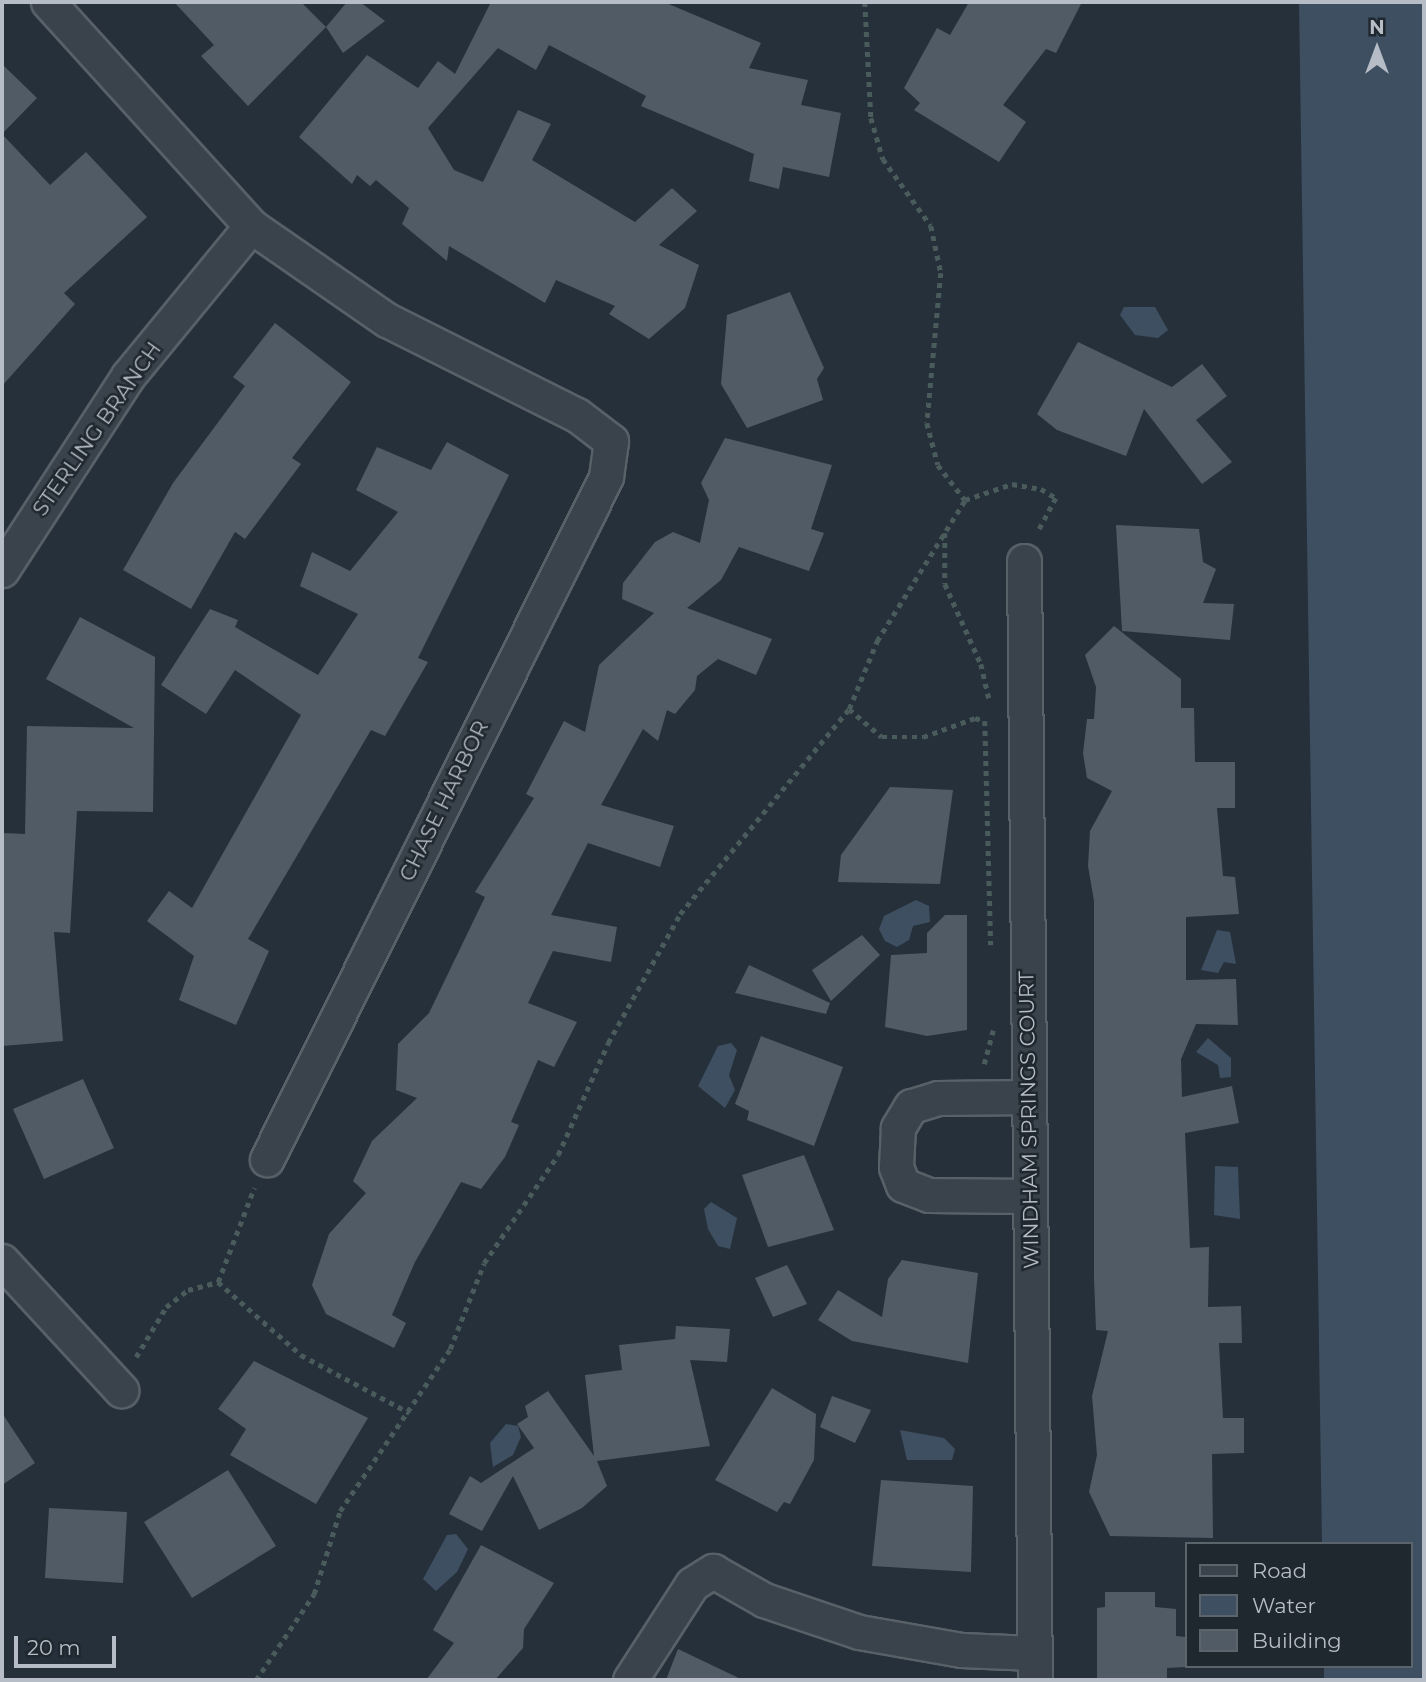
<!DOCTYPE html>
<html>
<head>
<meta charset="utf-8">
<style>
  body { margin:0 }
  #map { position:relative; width:1426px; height:1682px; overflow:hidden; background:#26303a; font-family:Montserrat,sans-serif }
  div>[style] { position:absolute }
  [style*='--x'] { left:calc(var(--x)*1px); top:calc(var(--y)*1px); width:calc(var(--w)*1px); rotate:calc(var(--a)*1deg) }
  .water>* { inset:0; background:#3e4f61 }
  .building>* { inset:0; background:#505b65 }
  .path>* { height:4.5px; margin-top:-2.25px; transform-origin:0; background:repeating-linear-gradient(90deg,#4a5b5c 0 5px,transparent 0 10px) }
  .roads { filter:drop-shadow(2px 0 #586068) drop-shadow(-2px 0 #586068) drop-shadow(0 2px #586068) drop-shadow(0 -2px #586068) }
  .minor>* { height:33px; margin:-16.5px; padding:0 16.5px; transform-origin:16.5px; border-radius:16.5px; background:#3a424b }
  span { translate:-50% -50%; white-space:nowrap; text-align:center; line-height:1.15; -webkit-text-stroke:5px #1f272f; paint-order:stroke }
  .street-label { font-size:21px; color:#b6bdc6 }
  .frame { position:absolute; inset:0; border:4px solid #b6bdc6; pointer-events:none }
  .legend { position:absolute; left:1185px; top:1542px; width:228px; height:126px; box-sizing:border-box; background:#1f272f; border:2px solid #5b636b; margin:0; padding:9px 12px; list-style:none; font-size:21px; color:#b6bdc6 }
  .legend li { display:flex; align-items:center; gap:14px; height:35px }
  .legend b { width:35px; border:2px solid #5b636b }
  .north { position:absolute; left:1342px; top:14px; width:70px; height:70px; -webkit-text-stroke:5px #1f272f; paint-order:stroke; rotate:0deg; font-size:19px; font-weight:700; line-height:28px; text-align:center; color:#b6bdc6 }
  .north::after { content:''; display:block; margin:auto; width:24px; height:32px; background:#b6bdc6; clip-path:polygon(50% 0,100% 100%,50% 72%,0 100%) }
  .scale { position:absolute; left:14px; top:1636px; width:102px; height:32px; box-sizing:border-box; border:4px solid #b6bdc6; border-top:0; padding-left:9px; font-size:21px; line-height:24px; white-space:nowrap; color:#b6bdc6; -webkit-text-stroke:5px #1f272f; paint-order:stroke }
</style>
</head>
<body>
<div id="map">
  <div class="water">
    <i style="clip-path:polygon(1299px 2px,1424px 2px,1424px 1680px,1324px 1680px,1324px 1666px,1410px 1666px,1410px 1544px,1322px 1544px)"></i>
    <i style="clip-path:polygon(1124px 307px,1155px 307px,1168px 330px,1158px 338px,1135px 335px,1120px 315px)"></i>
    <i style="clip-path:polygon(916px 900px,929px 906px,930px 922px,913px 926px,909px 940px,897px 947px,885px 941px,879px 929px,884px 916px)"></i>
    <i style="clip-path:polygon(1217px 930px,1230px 932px,1236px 964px,1224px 962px,1218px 973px,1201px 970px)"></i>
    <i style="clip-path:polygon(1208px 1038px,1231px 1058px,1231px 1077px,1220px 1078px,1218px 1065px,1196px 1052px)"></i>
    <i style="clip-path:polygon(731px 1043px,737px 1050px,729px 1075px,735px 1090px,725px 1108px,698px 1086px,718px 1046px)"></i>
    <i style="clip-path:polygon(1215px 1166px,1238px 1167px,1240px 1219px,1214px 1215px)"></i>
    <i style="clip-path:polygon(711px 1202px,737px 1218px,730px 1249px,718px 1246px,708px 1229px,704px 1209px)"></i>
    <i style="clip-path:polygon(506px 1424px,518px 1426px,521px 1437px,513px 1455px,493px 1467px,490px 1443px)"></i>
    <i style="clip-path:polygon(900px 1430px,944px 1438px,955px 1449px,952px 1460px,907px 1460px)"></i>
    <i style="clip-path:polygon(456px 1534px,468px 1549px,457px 1572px,436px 1591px,423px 1579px,447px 1535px)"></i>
  </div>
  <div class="building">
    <i style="clip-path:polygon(174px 2px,301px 2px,326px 27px,248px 106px,201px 56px,214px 45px)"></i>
    <i style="clip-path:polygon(347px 2px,360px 2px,385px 21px,343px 53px,326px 27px)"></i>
    <i style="clip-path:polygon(491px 2px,664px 2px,761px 43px,749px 68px,808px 80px,801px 105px,841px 113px,829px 177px,783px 167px,779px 189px,749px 181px,754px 154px,641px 106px,646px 96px,549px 45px,536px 70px,498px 48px,428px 128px,454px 170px,483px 182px,518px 110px,551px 124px,532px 160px,635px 222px,672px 188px,697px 211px,659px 245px,699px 265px,685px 308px,649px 339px,609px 314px,615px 306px,556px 280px,545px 303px,449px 246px,447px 261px,402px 224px,409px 208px,376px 180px,370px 186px,357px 175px,352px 184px,299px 137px,367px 55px,418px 88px,438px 61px,455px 74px)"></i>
    <i style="clip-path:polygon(969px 2px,1082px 2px,1056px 53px,1046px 49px,1003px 105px,1026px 122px,999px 162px,914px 110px,920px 103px,904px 88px,937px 28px,950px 35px)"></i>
    <i style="clip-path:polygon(2px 64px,37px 98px,2px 134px,50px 185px,86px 152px,147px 217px,64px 293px,75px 304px,2px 386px)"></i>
    <i style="clip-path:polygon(790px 292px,824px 368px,817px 379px,823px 400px,747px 428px,721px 384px,727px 315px)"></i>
    <i style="clip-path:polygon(275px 323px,351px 382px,292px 458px,301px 464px,245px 539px,235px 532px,191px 609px,123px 570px,173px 483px,245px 386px,233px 377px)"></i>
    <i style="clip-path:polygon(1078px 342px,1172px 387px,1202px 364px,1227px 396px,1196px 420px,1232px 462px,1202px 484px,1144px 409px,1126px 456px,1057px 430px,1037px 414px)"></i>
    <i style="clip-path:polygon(725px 438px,832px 465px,811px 529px,824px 533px,809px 571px,739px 547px,721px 580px,687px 608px,772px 639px,756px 675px,718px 659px,697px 676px,695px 690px,675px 714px,667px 710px,658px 741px,643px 729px,601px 805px,674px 826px,660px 867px,588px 843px,551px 915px,617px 927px,611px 962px,553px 951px,528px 1003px,577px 1022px,554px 1067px,538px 1060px,511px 1122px,519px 1125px,505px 1157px,481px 1189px,461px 1182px,415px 1262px,392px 1315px,406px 1323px,394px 1348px,326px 1314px,312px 1285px,329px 1234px,366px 1193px,353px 1181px,372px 1141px,417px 1098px,396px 1090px,398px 1044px,429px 1013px,485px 897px,475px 892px,534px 798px,526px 794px,564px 721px,585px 732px,599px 665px,654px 613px,622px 599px,623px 583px,655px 542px,673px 532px,700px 543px,709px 500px,701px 483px)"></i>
    <i style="clip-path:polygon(447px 442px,509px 475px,418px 658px,428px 662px,385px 736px,371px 730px,248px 939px,269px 951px,236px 1025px,179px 1000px,194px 956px,147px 921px,169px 891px,192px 908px,301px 715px,235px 670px,206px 714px,161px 685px,210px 609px,238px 620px,235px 627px,318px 675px,358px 614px,300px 586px,312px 552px,350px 571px,398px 512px,356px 490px,377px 447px,431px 470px)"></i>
    <i style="clip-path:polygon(1116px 525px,1199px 529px,1203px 562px,1216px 569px,1203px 603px,1234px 604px,1230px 640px,1122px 631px)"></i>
    <i style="clip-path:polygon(80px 617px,155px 657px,153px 812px,77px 811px,70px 933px,54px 932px,63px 1041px,2px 1046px,2px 833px,25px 834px,27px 726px,134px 728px,46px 679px)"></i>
    <i style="clip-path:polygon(1114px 626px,1181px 679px,1181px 708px,1194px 708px,1195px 762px,1235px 762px,1235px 808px,1217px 808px,1223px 876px,1235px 877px,1239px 914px,1186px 917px,1186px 980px,1236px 979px,1238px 1025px,1196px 1024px,1181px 1059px,1182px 1097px,1232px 1086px,1239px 1123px,1185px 1133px,1190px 1248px,1209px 1247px,1208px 1307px,1241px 1306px,1242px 1343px,1219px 1343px,1223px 1418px,1244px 1418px,1244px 1453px,1212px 1454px,1213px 1538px,1110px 1536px,1089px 1492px,1097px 1455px,1092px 1396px,1108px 1331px,1096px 1330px,1094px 1278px,1094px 901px,1088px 866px,1090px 831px,1112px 791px,1087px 778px,1083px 753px,1087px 719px,1094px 719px,1096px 687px,1085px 655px)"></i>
    <i style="clip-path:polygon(890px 787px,953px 790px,940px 884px,838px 882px,841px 855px)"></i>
    <i style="clip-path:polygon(945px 915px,967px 915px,967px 1030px,927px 1036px,885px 1027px,891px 955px,927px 953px,927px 933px)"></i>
    <i style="clip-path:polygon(862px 935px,880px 955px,831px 1001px,812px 970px)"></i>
    <i style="clip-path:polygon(749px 965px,830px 1003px,826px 1014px,735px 993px)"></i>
    <i style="clip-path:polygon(761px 1036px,843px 1067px,814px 1146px,747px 1120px,749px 1111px,735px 1104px)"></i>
    <i style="clip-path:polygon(83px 1079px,114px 1148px,44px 1179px,13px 1109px)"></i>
    <i style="clip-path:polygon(804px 1155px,834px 1230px,768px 1247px,742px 1175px)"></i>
    <i style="clip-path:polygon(902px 1260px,978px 1273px,968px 1363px,852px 1341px,818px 1320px,838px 1290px,882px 1317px,888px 1279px)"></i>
    <i style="clip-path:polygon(787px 1265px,807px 1304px,773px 1317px,755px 1278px)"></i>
    <i style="clip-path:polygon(676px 1326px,730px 1329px,727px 1362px,690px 1360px,710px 1446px,597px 1461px,607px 1486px,582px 1508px,539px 1530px,513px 1476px,482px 1531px,449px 1514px,470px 1476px,481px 1483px,534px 1448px,517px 1424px,528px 1417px,525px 1406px,548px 1391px,594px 1456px,585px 1375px,622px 1370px,619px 1345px,675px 1339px)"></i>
    <i style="clip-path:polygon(254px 1361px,368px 1418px,316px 1504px,230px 1455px,246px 1429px,218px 1409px)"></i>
    <i style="clip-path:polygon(772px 1388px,816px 1414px,814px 1460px,790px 1504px,784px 1502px,777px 1512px,715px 1480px)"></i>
    <i style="clip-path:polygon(832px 1396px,871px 1410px,855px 1443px,820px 1427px)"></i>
    <i style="clip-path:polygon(2px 1413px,35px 1463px,2px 1485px)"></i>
    <i style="clip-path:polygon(228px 1470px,276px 1546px,192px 1598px,144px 1522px)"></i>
    <i style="clip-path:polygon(881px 1480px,973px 1486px,971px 1572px,872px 1566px)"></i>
    <i style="clip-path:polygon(49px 1508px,127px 1512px,123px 1583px,45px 1578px)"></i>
    <i style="clip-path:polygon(481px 1545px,554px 1583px,524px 1629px,523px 1648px,495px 1680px,426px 1680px,454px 1643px,433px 1630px)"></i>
    <i style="clip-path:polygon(1105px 1592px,1155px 1592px,1155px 1607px,1176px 1609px,1176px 1636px,1186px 1637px,1186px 1667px,1167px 1668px,1167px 1680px,1097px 1680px,1097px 1608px,1105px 1607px)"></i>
    <i style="clip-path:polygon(678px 1649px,743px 1680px,666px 1680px)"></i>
  </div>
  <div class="path">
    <i style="--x:865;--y:2;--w:116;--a:87"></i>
    <i style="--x:871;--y:118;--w:43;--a:73.7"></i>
    <i style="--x:883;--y:159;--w:82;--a:54.4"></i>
    <i style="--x:931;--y:226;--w:48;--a:78"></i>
    <i style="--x:941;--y:273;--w:151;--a:95.3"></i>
    <i style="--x:927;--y:423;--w:43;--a:75.3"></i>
    <i style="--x:938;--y:465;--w:44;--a:52.4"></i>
    <i style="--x:945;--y:533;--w:51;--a:90"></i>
    <i style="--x:945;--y:584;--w:88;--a:65.8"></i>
    <i style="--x:981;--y:664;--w:37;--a:77"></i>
    <i style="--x:849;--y:709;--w:43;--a:40.3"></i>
    <i style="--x:882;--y:737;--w:41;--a:0"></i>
    <i style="--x:923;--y:737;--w:55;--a:-20.1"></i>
    <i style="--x:975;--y:718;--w:10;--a:17"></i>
    <i style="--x:985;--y:721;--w:224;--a:88.5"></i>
    <i style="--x:984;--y:1064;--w:35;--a:-75"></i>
    <i style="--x:218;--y:1282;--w:111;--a:41.3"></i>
    <i style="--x:301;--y:1355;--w:123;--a:28"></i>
    <i style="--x:218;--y:1282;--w:101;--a:-69"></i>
    <i style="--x:136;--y:1357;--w:58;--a:-59"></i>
    <i style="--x:166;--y:1307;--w:28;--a:-38"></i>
    <i style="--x:188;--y:1290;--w:31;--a:-15"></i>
    <i style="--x:256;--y:1680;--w:104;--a:-56"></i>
    <i style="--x:314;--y:1594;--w:87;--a:-72.6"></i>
    <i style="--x:340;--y:1511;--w:196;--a:-55.8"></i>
    <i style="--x:450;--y:1349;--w:92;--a:-68.4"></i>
    <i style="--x:484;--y:1263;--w:131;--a:-55.6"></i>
    <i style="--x:558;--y:1155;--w:123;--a:-65.9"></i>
    <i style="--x:608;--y:1043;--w:148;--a:-60.8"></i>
    <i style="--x:680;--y:914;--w:266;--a:-50.5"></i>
    <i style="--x:849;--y:709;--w:74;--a:-67.6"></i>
    <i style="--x:877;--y:641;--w:166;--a:-58"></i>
    <i style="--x:965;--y:500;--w:50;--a:-18.8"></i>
    <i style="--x:1012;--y:484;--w:29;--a:10"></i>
    <i style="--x:1041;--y:489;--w:17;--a:31"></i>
    <i style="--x:1056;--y:498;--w:38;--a:118"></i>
  </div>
  <div class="roads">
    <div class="minor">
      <i style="--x:48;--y:2;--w:302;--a:47.8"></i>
      <i style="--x:251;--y:226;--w:165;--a:34.7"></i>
      <i style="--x:387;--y:320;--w:212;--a:26.6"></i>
      <i style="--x:577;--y:415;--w:43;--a:37.4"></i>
      <i style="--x:611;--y:441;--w:36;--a:98"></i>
      <i style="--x:606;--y:477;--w:762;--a:116.43"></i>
      <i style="--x:1024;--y:561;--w:1119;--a:89.44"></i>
      <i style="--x:2;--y:570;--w:231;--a:-57"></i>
      <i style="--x:128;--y:376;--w:194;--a:-50.6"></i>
      <i style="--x:1029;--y:1097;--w:91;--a:179.4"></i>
      <i style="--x:938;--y:1098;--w:28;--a:163"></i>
      <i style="--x:911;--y:1106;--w:26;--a:121"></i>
      <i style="--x:898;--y:1128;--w:39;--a:93"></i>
      <i style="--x:896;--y:1167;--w:19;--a:69"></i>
      <i style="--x:903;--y:1185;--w:28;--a:21"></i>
      <i style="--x:929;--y:1195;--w:101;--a:0.6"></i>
      <i style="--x:2;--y:1261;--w:176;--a:47.3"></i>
      <i style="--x:630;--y:1680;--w:114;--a:-57.1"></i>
      <i style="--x:692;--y:1584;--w:25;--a:-32"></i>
      <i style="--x:713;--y:1571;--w:59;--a:29.6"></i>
      <i style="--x:764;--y:1600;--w:100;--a:18.6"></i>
      <i style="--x:859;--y:1632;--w:104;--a:10"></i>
      <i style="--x:961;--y:1650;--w:73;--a:2.4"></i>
    </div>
  </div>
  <div class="street-label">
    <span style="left:97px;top:429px;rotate:-55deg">STERLING BRANCH</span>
    <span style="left:444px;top:801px;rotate:-64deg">CHASE HARBOR</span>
    <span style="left:1029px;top:1120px;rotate:-91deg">WINDHAM SPRINGS COURT</span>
  </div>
  <div class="frame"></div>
  <ul class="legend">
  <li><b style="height:9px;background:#3a424b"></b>Road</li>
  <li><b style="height:19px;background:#3e4f61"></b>Water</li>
  <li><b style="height:19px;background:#505b65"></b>Building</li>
  </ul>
  <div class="north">N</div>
  <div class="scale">20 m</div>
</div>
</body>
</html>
